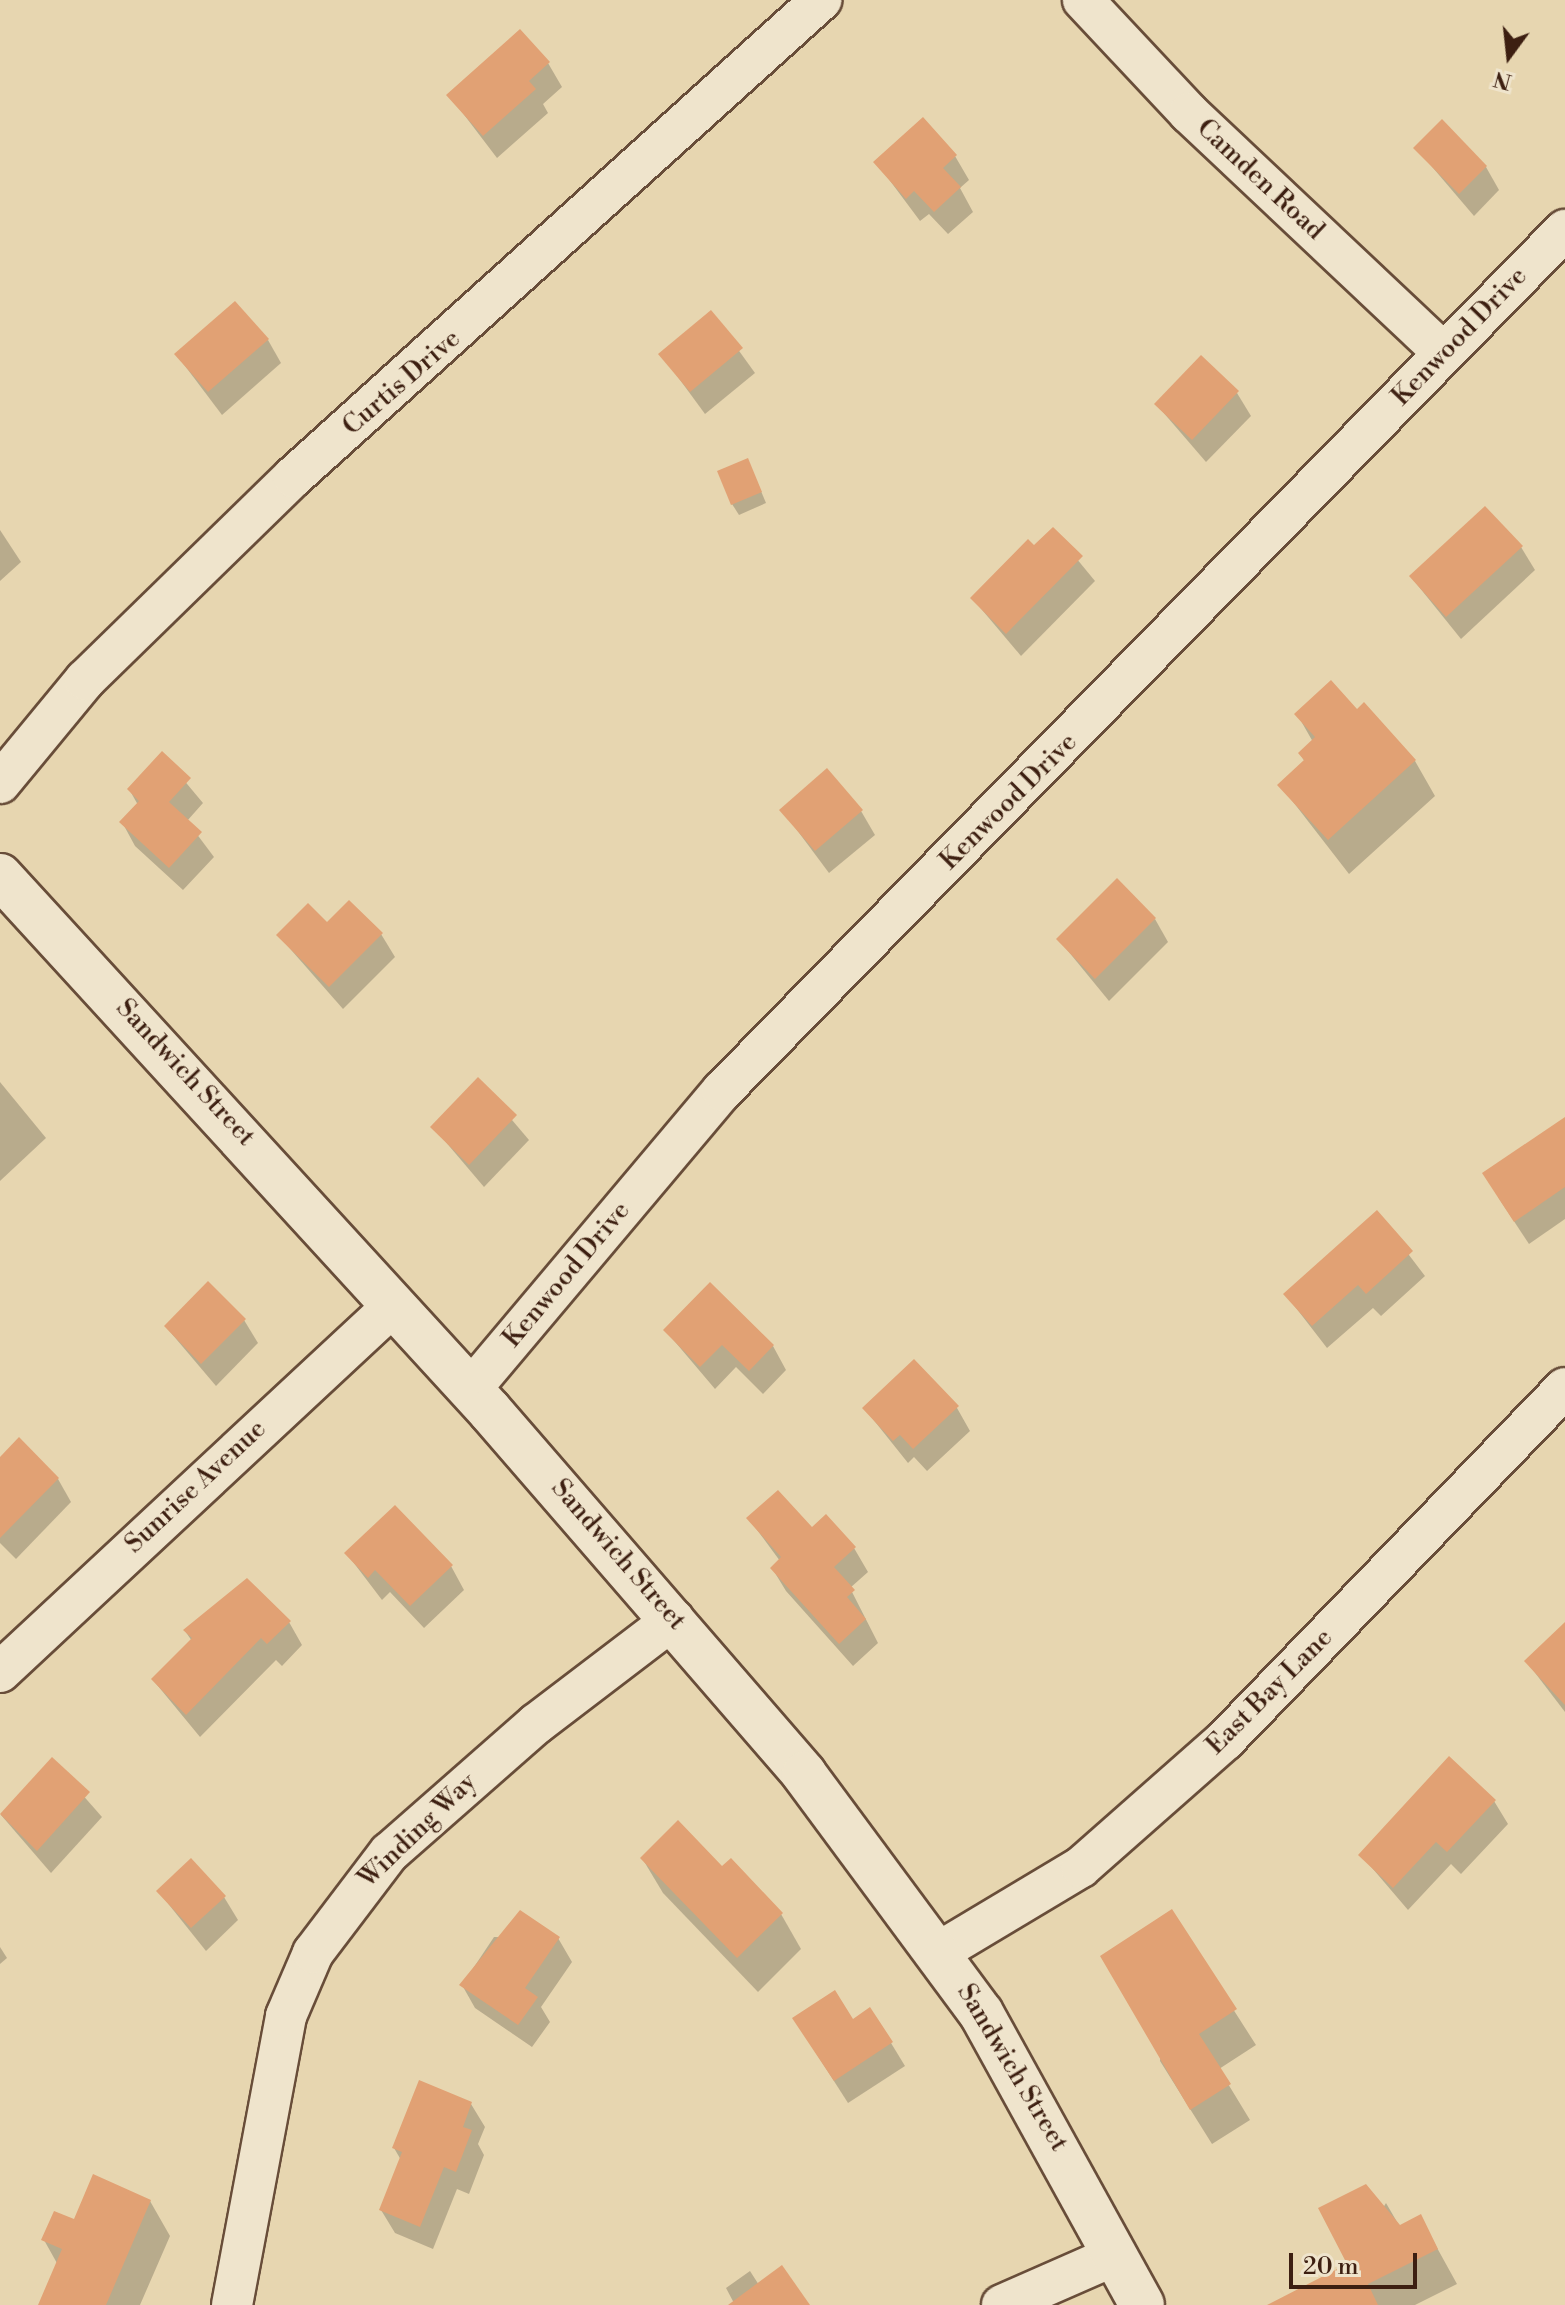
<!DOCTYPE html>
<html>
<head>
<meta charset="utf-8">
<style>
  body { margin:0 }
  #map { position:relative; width:1565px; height:2305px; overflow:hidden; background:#e7d6b0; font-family:"Libre Bodoni",serif }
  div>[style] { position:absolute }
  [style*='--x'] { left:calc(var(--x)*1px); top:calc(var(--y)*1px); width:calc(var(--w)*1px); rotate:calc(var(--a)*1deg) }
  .shadow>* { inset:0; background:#0003 }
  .building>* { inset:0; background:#e1a174 }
  .roads { filter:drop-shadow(2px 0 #684d39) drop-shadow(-2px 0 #684d39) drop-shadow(0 2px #684d39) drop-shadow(0 -2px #684d39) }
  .minor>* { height:40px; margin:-20px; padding:0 20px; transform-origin:20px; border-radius:20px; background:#efe4cc }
  .tertiary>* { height:44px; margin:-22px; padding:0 22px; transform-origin:22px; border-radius:22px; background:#efe4cc }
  span { translate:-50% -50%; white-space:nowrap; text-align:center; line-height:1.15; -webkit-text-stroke:6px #efe4cc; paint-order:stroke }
  .street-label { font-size:26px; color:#3d1f11 }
  .north { position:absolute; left:1469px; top:16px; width:80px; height:80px; -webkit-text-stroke:6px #efe4cc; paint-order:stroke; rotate:195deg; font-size:22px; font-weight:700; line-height:32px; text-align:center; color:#3d1f11 }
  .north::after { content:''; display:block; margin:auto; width:28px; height:36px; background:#3d1f11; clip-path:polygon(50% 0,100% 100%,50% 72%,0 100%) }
  .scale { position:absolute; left:1289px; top:2253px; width:128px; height:36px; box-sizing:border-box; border:4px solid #3d1f11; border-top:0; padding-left:10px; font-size:24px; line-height:28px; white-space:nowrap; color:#3d1f11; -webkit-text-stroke:6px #efe4cc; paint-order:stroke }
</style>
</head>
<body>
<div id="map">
  <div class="shadow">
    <i style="clip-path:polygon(548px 63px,562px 87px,543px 104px,548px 113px,497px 158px,449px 95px)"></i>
    <i style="clip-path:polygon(1416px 148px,1486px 167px,1499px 190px,1474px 216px)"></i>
    <i style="clip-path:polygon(955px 156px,969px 180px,960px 188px,973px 212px,948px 234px,929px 214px,920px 221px,876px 162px)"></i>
    <i style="clip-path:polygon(711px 312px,755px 373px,705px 414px,661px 354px)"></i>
    <i style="clip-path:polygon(268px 340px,281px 363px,222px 415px,176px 354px)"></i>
    <i style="clip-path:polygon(1237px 393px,1251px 416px,1206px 462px,1156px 404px)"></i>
    <i style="clip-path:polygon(753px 472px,766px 503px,739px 515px,732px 504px)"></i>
    <i style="clip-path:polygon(0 530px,21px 562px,0 581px)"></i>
    <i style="clip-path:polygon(1053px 530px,1095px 581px,1021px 656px,972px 598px)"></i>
    <i style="clip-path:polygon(1521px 547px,1535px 570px,1461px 639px,1411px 577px)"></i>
    <i style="clip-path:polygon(1357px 712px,1415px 761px,1435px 796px,1349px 874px,1280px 785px,1305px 762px,1300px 754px,1313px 742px,1297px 714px)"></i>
    <i style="clip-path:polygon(162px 754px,203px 803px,187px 821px,214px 857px,183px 890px,135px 846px,122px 822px,138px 805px,129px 789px)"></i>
    <i style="clip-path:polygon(782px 810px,861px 811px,875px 835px,829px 873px)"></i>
    <i style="clip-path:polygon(1155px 919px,1168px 942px,1109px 1001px,1059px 940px)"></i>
    <i style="clip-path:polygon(327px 925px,381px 934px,395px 957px,343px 1009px,278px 935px)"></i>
    <i style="clip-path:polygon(478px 1080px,529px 1140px,484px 1187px,433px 1127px)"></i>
    <i style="clip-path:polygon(0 1082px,46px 1138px,0 1181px)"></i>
    <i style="clip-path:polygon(1565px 1119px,1565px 1219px,1529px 1244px,1498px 1197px)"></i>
    <i style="clip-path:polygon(1377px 1213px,1425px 1276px,1381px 1316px,1373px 1308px,1327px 1348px,1286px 1295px)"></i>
    <i style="clip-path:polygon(710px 1285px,773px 1346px,786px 1370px,763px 1394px,736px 1367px,715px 1389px,665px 1330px)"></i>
    <i style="clip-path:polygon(244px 1320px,258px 1343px,216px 1386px,166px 1327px)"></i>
    <i style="clip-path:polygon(864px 1408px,957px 1408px,970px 1431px,927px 1471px,914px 1457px,908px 1463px)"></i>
    <i style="clip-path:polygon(0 1459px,58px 1479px,71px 1502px,16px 1559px,0 1543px)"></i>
    <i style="clip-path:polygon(749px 1519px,812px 1530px,854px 1548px,868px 1572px,850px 1588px,878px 1643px,853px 1666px,786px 1591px,772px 1568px,780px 1561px)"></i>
    <i style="clip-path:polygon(347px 1554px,451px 1566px,464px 1590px,424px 1628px,390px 1592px,382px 1600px)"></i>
    <i style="clip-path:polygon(289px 1622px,302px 1645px,282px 1666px,276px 1660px,200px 1737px,153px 1680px,192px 1641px,185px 1631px)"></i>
    <i style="clip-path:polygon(1565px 1625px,1565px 1712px,1526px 1661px)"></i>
    <i style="clip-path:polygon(52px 1760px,102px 1817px,51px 1873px,1px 1815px)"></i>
    <i style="clip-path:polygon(1494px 1801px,1508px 1824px,1461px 1874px,1451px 1864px,1408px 1910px,1361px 1855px)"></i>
    <i style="clip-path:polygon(642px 1858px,722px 1869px,781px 1914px,801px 1949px,758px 1992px,663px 1893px)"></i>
    <i style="clip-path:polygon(158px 1891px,224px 1897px,238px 1920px,206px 1951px)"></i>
    <i style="clip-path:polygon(1171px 1912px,1256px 2045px,1219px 2069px,1250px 2120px,1212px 2144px,1160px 2061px)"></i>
    <i style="clip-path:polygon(494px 1937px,558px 1938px,572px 1962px,541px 2007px,550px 2022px,532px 2047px,475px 2008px,462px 1985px)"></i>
    <i style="clip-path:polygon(0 1947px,7px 1958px,0 1964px)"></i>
    <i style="clip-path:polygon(809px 2042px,891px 2043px,905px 2066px,848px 2103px)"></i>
    <i style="clip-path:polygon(471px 2104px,485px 2127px,478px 2144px,484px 2155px,469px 2194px,457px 2189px,433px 2249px,395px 2233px,381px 2210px,401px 2160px,394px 2148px)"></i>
    <i style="clip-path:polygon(150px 2201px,170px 2236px,140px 2305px,40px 2305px,58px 2265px,44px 2240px,75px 2221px)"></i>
    <i style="clip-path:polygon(1386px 2203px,1400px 2227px,1420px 2217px,1457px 2284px,1415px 2305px,1322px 2305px)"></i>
    <i style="clip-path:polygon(750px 2271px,759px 2285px,808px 2305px,735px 2305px,726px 2288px)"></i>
  </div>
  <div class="building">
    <i style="clip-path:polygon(520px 29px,550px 62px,529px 81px,536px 89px,483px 136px,446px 95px)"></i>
    <i style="clip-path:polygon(923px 117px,957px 155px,943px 168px,961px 187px,934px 212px,914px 191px,906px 199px,873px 162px)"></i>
    <i style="clip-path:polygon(1442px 119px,1487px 166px,1459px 194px,1413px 148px)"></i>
    <i style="clip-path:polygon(235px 301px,269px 339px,208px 392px,174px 354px)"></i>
    <i style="clip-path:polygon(711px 310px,743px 348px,690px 392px,658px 354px)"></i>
    <i style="clip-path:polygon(1201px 355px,1239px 391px,1192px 440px,1154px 404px)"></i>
    <i style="clip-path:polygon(748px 458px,762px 492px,731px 505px,717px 471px)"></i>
    <i style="clip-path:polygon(1485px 506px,1523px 546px,1446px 617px,1409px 576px)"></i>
    <i style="clip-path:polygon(1053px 527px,1083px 556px,1006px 634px,970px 598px,1028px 539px,1034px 545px)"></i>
    <i style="clip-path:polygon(1331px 680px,1357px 709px,1364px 702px,1416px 760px,1328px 840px,1277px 785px,1304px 760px,1298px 753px,1315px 737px,1294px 714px)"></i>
    <i style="clip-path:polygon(162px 751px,191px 778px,169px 802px,202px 832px,169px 868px,119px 822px,139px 801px,127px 789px)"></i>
    <i style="clip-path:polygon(827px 768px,863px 810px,815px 851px,779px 810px)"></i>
    <i style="clip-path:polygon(1117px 878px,1156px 918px,1095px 979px,1056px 939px)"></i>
    <i style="clip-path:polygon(349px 900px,383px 933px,329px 987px,276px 935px,308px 903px,327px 922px)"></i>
    <i style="clip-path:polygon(478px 1077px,517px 1115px,469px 1165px,430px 1127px)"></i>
    <i style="clip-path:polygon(1565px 1117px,1565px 1187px,1514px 1222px,1482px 1173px)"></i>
    <i style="clip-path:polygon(1377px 1210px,1413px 1251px,1366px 1294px,1358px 1285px,1312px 1326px,1283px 1294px)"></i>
    <i style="clip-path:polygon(208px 1281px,246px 1319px,201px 1364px,164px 1326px)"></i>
    <i style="clip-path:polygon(710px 1282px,774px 1345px,749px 1371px,722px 1345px,700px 1367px,663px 1330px)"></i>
    <i style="clip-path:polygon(914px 1359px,959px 1406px,913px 1449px,900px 1435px,893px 1441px,862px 1408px)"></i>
    <i style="clip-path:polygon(19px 1437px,59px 1478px,0 1538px,0 1457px)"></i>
    <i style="clip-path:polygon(778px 1490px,812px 1527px,826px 1514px,856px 1547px,834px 1567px,855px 1590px,847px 1597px,866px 1619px,839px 1644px,770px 1568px,781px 1557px,746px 1518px)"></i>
    <i style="clip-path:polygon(395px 1505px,453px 1565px,410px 1606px,375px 1570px,368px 1578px,344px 1553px)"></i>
    <i style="clip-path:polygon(247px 1578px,291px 1621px,267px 1644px,261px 1638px,186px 1715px,151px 1679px,192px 1638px,183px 1630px)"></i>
    <i style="clip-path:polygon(1565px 1622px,1565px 1705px,1524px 1661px)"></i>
    <i style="clip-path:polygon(1449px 1756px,1496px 1800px,1447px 1852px,1436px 1842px,1393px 1888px,1358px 1855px)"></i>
    <i style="clip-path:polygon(52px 1757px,90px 1792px,37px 1851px,0 1814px)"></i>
    <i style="clip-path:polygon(678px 1820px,722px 1866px,731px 1858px,783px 1913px,737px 1958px,640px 1858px)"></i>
    <i style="clip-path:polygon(191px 1858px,226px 1896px,191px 1928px,156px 1891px)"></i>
    <i style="clip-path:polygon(1172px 1909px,1237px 2009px,1199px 2034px,1231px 2084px,1190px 2110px,1100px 1956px)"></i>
    <i style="clip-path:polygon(520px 1910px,560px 1937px,525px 1988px,538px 1997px,518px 2025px,459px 1985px)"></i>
    <i style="clip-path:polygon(835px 1990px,853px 2019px,870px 2007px,893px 2042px,834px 2081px,792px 2018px)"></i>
    <i style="clip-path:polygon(419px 2080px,472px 2102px,463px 2127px,472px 2130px,456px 2172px,444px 2167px,420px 2227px,379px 2210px,402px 2152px,392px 2148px)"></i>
    <i style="clip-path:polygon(93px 2174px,151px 2200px,106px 2305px,38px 2305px,62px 2249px,41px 2240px,54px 2211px,74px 2219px)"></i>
    <i style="clip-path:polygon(1366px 2184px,1400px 2225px,1421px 2214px,1438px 2249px,1368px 2284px,1378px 2305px,1267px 2305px,1347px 2264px,1318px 2208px)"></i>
    <i style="clip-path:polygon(782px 2265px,810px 2305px,728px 2305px)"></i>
  </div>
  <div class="roads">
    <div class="minor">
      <i style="--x:1083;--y:0;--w:155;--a:46.8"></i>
      <i style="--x:1189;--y:113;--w:350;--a:43.3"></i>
      <i style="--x:0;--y:783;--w:134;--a:-50.5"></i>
      <i style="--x:85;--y:680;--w:291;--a:-44.3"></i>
      <i style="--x:293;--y:477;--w:712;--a:-42.09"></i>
      <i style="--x:470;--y:1390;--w:391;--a:-49.9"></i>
      <i style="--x:722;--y:1091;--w:1205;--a:-45.61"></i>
      <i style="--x:0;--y:1672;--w:538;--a:-42.97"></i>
      <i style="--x:939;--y:1952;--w:165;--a:-30.9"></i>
      <i style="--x:1081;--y:1867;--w:192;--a:-41.4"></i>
      <i style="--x:1225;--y:1740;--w:489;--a:-46"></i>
      <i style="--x:232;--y:2305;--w:294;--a:-79.4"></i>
      <i style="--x:286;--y:2016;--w:69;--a:-66.8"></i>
      <i style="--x:313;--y:1953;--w:126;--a:-52.8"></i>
      <i style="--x:389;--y:1853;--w:196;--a:-41.3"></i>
      <i style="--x:536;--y:1724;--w:173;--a:-37.3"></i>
      <i style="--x:1002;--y:2305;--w:124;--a:-23.7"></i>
    </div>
    <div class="tertiary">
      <i style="--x:0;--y:876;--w:725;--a:47.51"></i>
      <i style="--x:490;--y:1411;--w:480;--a:49.1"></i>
      <i style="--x:804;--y:1774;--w:297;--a:53.5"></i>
      <i style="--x:981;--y:2013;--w:333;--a:61.1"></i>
    </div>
  </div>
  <div class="street-label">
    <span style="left:1260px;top:180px;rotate:43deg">Camden Road</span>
    <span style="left:1460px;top:337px;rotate:-46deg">Kenwood Drive</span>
    <span style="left:402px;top:383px;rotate:-41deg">Curtis Drive</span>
    <span style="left:1009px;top:802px;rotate:-45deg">Kenwood Drive</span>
    <span style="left:185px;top:1073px;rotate:47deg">Sandwich Street</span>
    <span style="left:567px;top:1275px;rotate:-50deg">Kenwood Drive</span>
    <span style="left:196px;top:1487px;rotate:-43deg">Sunrise Avenue</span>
    <span style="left:618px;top:1555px;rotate:49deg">Sandwich Street</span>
    <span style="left:1270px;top:1692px;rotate:-45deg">East Bay Lane</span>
    <span style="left:418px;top:1831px;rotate:-44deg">Winding Way</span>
    <span style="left:1012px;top:2068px;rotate:59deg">Sandwich Street</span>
  </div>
  <div class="north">N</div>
  <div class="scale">20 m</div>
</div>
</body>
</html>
